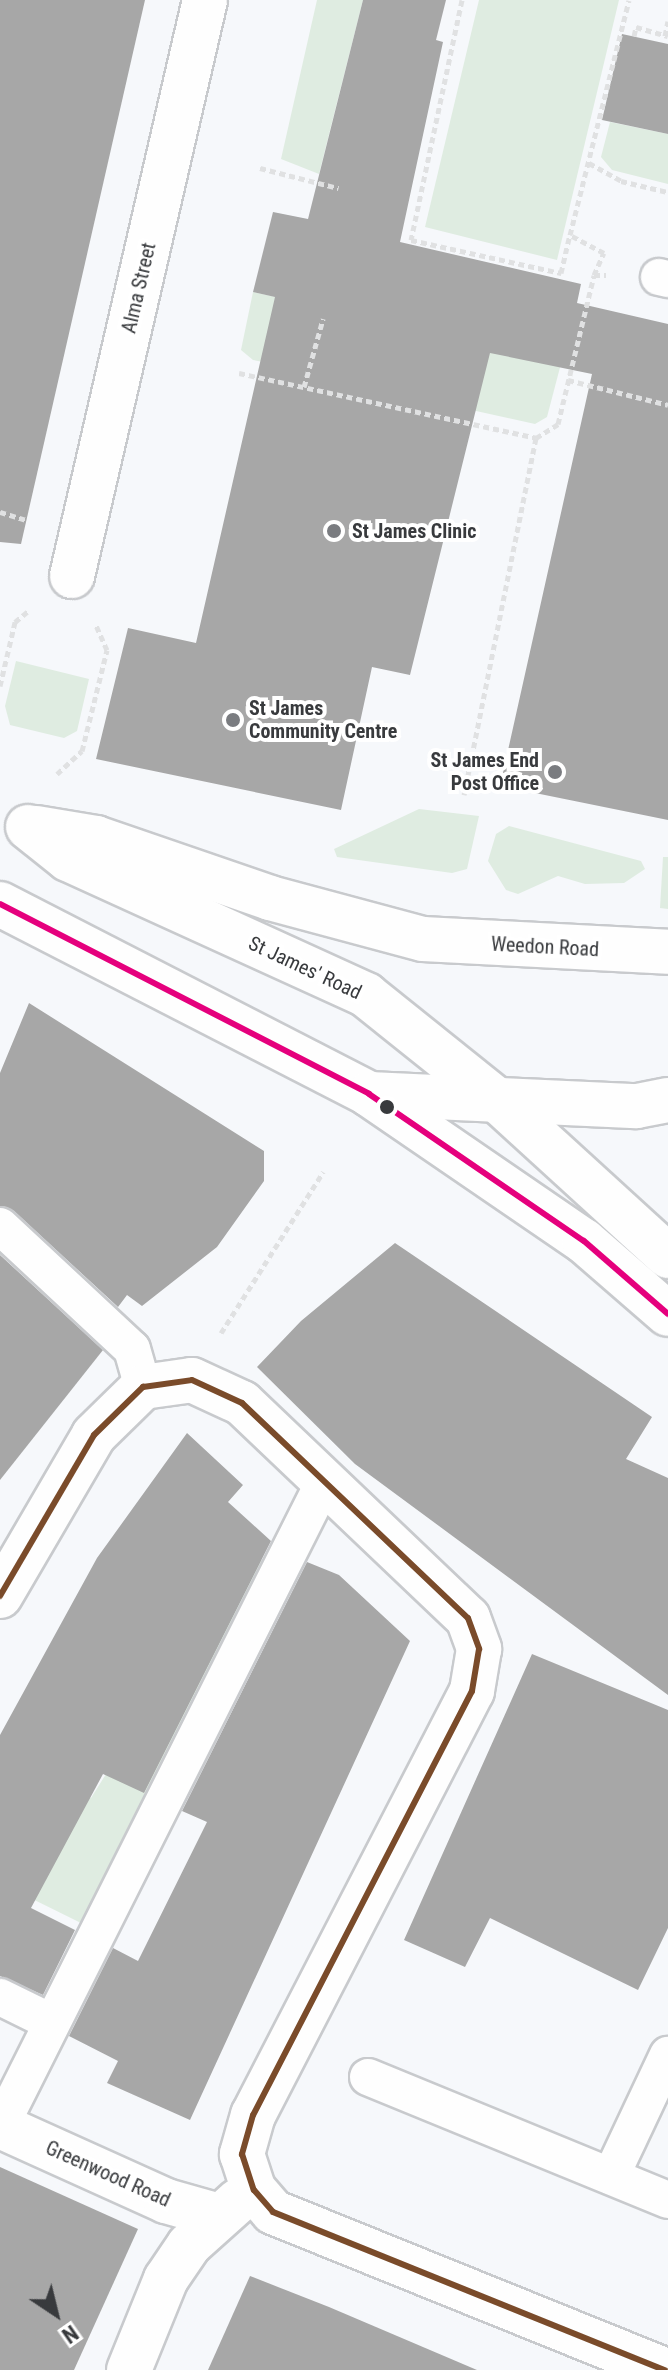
<!DOCTYPE html>
<html>
<head>
<meta charset="utf-8">
<style>
  body { margin:0 }
  #map { position:relative; width:668px; height:2370px; overflow:hidden; background:#f6f8fb; font-family:"Roboto Condensed",sans-serif }
  div>[style] { position:absolute }
  [style*='--x'] { left:calc(var(--x)*1px); top:calc(var(--y)*1px); width:calc(var(--w)*1px); rotate:calc(var(--a)*1deg) }
  .green>* { inset:0; background:#dfece1 }
  .building>* { inset:0; background:#a7a7a7 }
  .path>* { height:5px; margin-top:-2.5px; transform-origin:0; background:repeating-linear-gradient(90deg,#e0e1e2 0 6px,transparent 0 10px) }
  .roads { filter:drop-shadow(2px 0 #c8cacd) drop-shadow(-2px 0 #c8cacd) drop-shadow(0 2px #c8cacd) drop-shadow(0 -2px #c8cacd) }
  .lane>* { height:36px; margin:-18px; padding:0 18px; transform-origin:18px; border-radius:18px; background:#fefefe }
  .street>* { height:44px; margin:-22px; padding:0 22px; transform-origin:22px; border-radius:22px; background:#fefefe }
  .primary>* { height:44px; margin:-22px; padding:0 22px; transform-origin:22px; border-radius:22px; background:#fefefe }
  .bus-1>* { height:6px; margin:-3px; padding:0 3px; transform-origin:3px; border-radius:3px; background:#e5007d }
  .bus-2>* { height:6px; margin:-3px; padding:0 3px; transform-origin:3px; border-radius:3px; background:#7a4b2a }
  .dots>* { width:22px; height:22px; translate:-50% -50%; box-sizing:border-box; border:4px solid #fff; border-radius:50% }
  span { translate:-50% -50%; white-space:nowrap; text-align:center; line-height:1.15; -webkit-text-stroke:8px #fff; paint-order:stroke }
  .street-label { font-size:20px; color:#383a3d }
  .poi-label { font-size:20px; color:#383a3d; font-weight:700 }
  .left { translate:0 -50%; text-align:left }
  .right { translate:-100% -50%; text-align:right }
  .north { position:absolute; left:16px; top:2274px; width:80px; height:80px; -webkit-text-stroke:6px #fff; paint-order:stroke; rotate:145deg; font-size:22px; font-weight:700; line-height:32px; text-align:center; color:#383a3d }
  .north::after { content:''; display:block; margin:auto; width:28px; height:36px; background:#383a3d; clip-path:polygon(50% 0,100% 100%,50% 72%,0 100%) }
</style>
</head>
<body>
<div id="map">
  <div class="green">
    <i style="clip-path:polygon(317px 0,363px 0,319px 174px,281px 159px)"></i>
    <i style="clip-path:polygon(479px 0,619px 0,557px 260px,425px 227px)"></i>
    <i style="clip-path:polygon(610px 122px,668px 134px,668px 184px,612px 170px,601px 157px)"></i>
    <i style="clip-path:polygon(253px 292px,298px 302px,295px 368px,253px 360px,241px 350px)"></i>
    <i style="clip-path:polygon(341px 322px,563px 356px,547px 417px,535px 424px,327px 378px)"></i>
    <i style="clip-path:polygon(16px 661px,89px 679px,77px 731px,64px 738px,10px 725px,5px 706px)"></i>
    <i style="clip-path:polygon(419px 809px,479px 816px,467px 869px,452px 873px,337px 857px,334px 849px)"></i>
    <i style="clip-path:polygon(509px 826px,641px 861px,645px 869px,624px 883px,585px 884px,558px 876px,518px 894px,506px 890px,488px 861px,496px 834px)"></i>
    <i style="clip-path:polygon(663px 857px,668px 857px,668px 909px,660px 908px)"></i>
    <i style="clip-path:polygon(247px 1549px,268px 1565px,83px 1924px,2px 1884px,51px 1781px,91px 1798px)"></i>
  </div>
  <div class="building">
    <i style="clip-path:polygon(0 0,145px 0,21px 544px,0 542px)"></i>
    <i style="clip-path:polygon(363px 0,446px 0,436px 40px,443px 42px,400px 242px,581px 284px,577px 303px,668px 324px,668px 820px,500px 786px,592px 374px,490px 353px,410px 675px,372px 667px,341px 810px,96px 759px,128px 628px,196px 643px,275px 297px,253px 292px,273px 212px,308px 219px)"></i>
    <i style="clip-path:polygon(622px 34px,668px 44px,668px 134px,602px 120px)"></i>
    <i style="clip-path:polygon(29px 1003px,264px 1151px,264px 1181px,217px 1247px,142px 1306px,127px 1295px,118px 1307px,14px 1211px,0 1206px,0 1073px)"></i>
    <i style="clip-path:polygon(395px 1243px,652px 1417px,626px 1459px,668px 1478px,668px 1695px,355px 1464px,257px 1367px,301px 1321px)"></i>
    <i style="clip-path:polygon(0 1255px,103px 1350px,0 1480px)"></i>
    <i style="clip-path:polygon(187px 1433px,243px 1485px,228px 1502px,271px 1541px,144px 1793px,103px 1774px,31px 1908px,75px 1930px,43px 1995px,0 1976px,0 1735px,97px 1558px)"></i>
    <i style="clip-path:polygon(307px 1562px,339px 1575px,410px 1641px,190px 2120px,107px 2083px,118px 2061px,69px 2036px,113px 1948px,138px 1961px,207px 1822px,182px 1811px)"></i>
    <i style="clip-path:polygon(532px 1654px,668px 1710px,668px 1928px,638px 1990px,490px 1918px,465px 1967px,404px 1940px)"></i>
    <i style="clip-path:polygon(0 2167px,138px 2229px,74px 2370px,0 2370px)"></i>
    <i style="clip-path:polygon(250px 2276px,329px 2307px,477px 2370px,208px 2370px)"></i>
  </div>
  <div class="path">
    <i style="--x:462;--y:0;--w:245;--a:102"></i>
    <i style="--x:411;--y:240;--w:154;--a:12.4"></i>
    <i style="--x:561;--y:273;--w:39;--a:-77"></i>
    <i style="--x:634;--y:36;--w:9;--a:-77"></i>
    <i style="--x:636;--y:27;--w:33;--a:16"></i>
    <i style="--x:665;--y:36;--w:15;--a:-79"></i>
    <i style="--x:589;--y:163;--w:37;--a:29"></i>
    <i style="--x:621;--y:181;--w:48;--a:13.2"></i>
    <i style="--x:260;--y:168;--w:81;--a:14.4"></i>
    <i style="--x:594;--y:275;--w:24;--a:-66"></i>
    <i style="--x:604;--y:253;--w:38;--a:-152"></i>
    <i style="--x:570;--y:235;--w:242;--a:-75.9"></i>
    <i style="--x:239;--y:373;--w:304;--a:12.3"></i>
    <i style="--x:536;--y:438;--w:364;--a:101.4"></i>
    <i style="--x:568;--y:380;--w:103;--a:14"></i>
    <i style="--x:304;--y:387;--w:71;--a:-74.4"></i>
    <i style="--x:536;--y:438;--w:26;--a:-32"></i>
    <i style="--x:558;--y:424;--w:153;--a:-76.4"></i>
    <i style="--x:594;--y:275;--w:12;--a:0"></i>
    <i style="--x:0;--y:512;--w:27;--a:17"></i>
    <i style="--x:0;--y:686;--w:66;--a:-76.8"></i>
    <i style="--x:15;--y:622;--w:17;--a:-40"></i>
    <i style="--x:57;--y:774;--w:34;--a:-43"></i>
    <i style="--x:82;--y:751;--w:104;--a:-76.1"></i>
    <i style="--x:107;--y:650;--w:27;--a:-114"></i>
    <i style="--x:221;--y:1333;--w:191;--a:-57.6"></i>
  </div>
  <div class="roads">
    <div class="lane">
      <i style="--x:659;--y:277;--w:9;--a:13"></i>
      <i style="--x:0;--y:1226;--w:180;--a:43"></i>
      <i style="--x:132;--y:1349;--w:40;--a:74"></i>
      <i style="--x:0;--y:1997;--w:57;--a:26.1"></i>
      <i style="--x:368;--y:2077;--w:324;--a:22.3"></i>
      <i style="--x:0;--y:2127;--w:722;--a:-63.33"></i>
      <i style="--x:611;--y:2176;--w:134;--a:-64.8"></i>
    </div>
    <div class="street">
      <i style="--x:72;--y:576;--w:591;--a:-77"></i>
      <i style="--x:0;--y:1596;--w:186;--a:-59.7"></i>
      <i style="--x:94;--y:1435;--w:69;--a:-44.4"></i>
      <i style="--x:143;--y:1387;--w:49;--a:-8.1"></i>
      <i style="--x:192;--y:1380;--w:55;--a:24.7"></i>
      <i style="--x:242;--y:1403;--w:312;--a:43.6"></i>
      <i style="--x:468;--y:1618;--w:33;--a:70"></i>
      <i style="--x:479;--y:1649;--w:43;--a:99.5"></i>
      <i style="--x:472;--y:1691;--w:477;--a:117.3"></i>
      <i style="--x:253;--y:2115;--w:41;--a:105.8"></i>
      <i style="--x:242;--y:2154;--w:38;--a:72"></i>
      <i style="--x:254;--y:2190;--w:29;--a:49"></i>
      <i style="--x:273;--y:2212;--w:423;--a:22"></i>
      <i style="--x:0;--y:2126;--w:182;--a:24.3"></i>
      <i style="--x:166;--y:2201;--w:55;--a:15.8"></i>
      <i style="--x:129;--y:2370;--w:98;--a:-67.9"></i>
      <i style="--x:166;--y:2279;--w:41;--a:-55.9"></i>
      <i style="--x:189;--y:2245;--w:66;--a:-41.9"></i>
    </div>
    <div class="primary">
      <i style="--x:28;--y:827;--w:51;--a:38.7"></i>
      <i style="--x:68;--y:859;--w:328;--a:24.5"></i>
      <i style="--x:366;--y:995;--w:166;--a:38.7"></i>
      <i style="--x:496;--y:1099;--w:233;--a:42.4"></i>
      <i style="--x:36;--y:828;--w:61;--a:9.5"></i>
      <i style="--x:96;--y:838;--w:184;--a:19"></i>
      <i style="--x:270;--y:898;--w:158;--a:15"></i>
      <i style="--x:423;--y:939;--w:245;--a:3"></i>
      <i style="--x:0;--y:904;--w:415;--a:27.2"></i>
      <i style="--x:369;--y:1094;--w:260;--a:34.4"></i>
      <i style="--x:584;--y:1241;--w:111;--a:41"></i>
      <i style="--x:369;--y:1094;--w:268;--a:2.6"></i>
      <i style="--x:637;--y:1106;--w:32;--a:-11"></i>
    </div>
  </div>
  <div class="bus-1">
    <i style="--x:0;--y:904;--w:415;--a:27.2"></i>
    <i style="--x:369;--y:1094;--w:260;--a:34.4"></i>
    <i style="--x:584;--y:1241;--w:111;--a:41"></i>
  </div>
  <div class="bus-2">
    <i style="--x:0;--y:1596;--w:186;--a:-59.7"></i>
    <i style="--x:94;--y:1435;--w:69;--a:-44.4"></i>
    <i style="--x:143;--y:1387;--w:49;--a:-8.1"></i>
    <i style="--x:192;--y:1380;--w:55;--a:24.7"></i>
    <i style="--x:242;--y:1403;--w:312;--a:43.6"></i>
    <i style="--x:468;--y:1618;--w:33;--a:70"></i>
    <i style="--x:479;--y:1649;--w:43;--a:99.5"></i>
    <i style="--x:472;--y:1691;--w:477;--a:117.3"></i>
    <i style="--x:253;--y:2115;--w:41;--a:105.8"></i>
    <i style="--x:242;--y:2154;--w:38;--a:72"></i>
    <i style="--x:254;--y:2190;--w:29;--a:49"></i>
    <i style="--x:273;--y:2212;--w:423;--a:22"></i>
  </div>
  <div class="dots">
    <i style="left:334px;top:531px;background:#7a7c80"></i>
    <i style="left:233px;top:720px;background:#7a7c80"></i>
    <i style="left:555px;top:772px;background:#7a7c80"></i>
    <i style="left:387px;top:1107px;background:#383a3d"></i>
  </div>
  <div class="street-label">
    <span style="left:139px;top:288px;rotate:-77deg">Alma Street</span>
    <span style="left:545px;top:947px;rotate:3deg">Weedon Road</span>
    <span style="left:305px;top:968px;rotate:25deg">St James' Road</span>
    <span style="left:108px;top:2174px;rotate:24deg">Greenwood Road</span>
  </div>
  <div class="poi-label">
    <span class="left" style="left:352px;top:531px">St James Clinic</span>
    <span class="left" style="left:249px;top:720px">St James<br>Community Centre</span>
    <span class="right" style="left:539px;top:772px">St James End<br>Post Office</span>
  </div>
  <div class="north">N</div>
</div>
</body>
</html>
